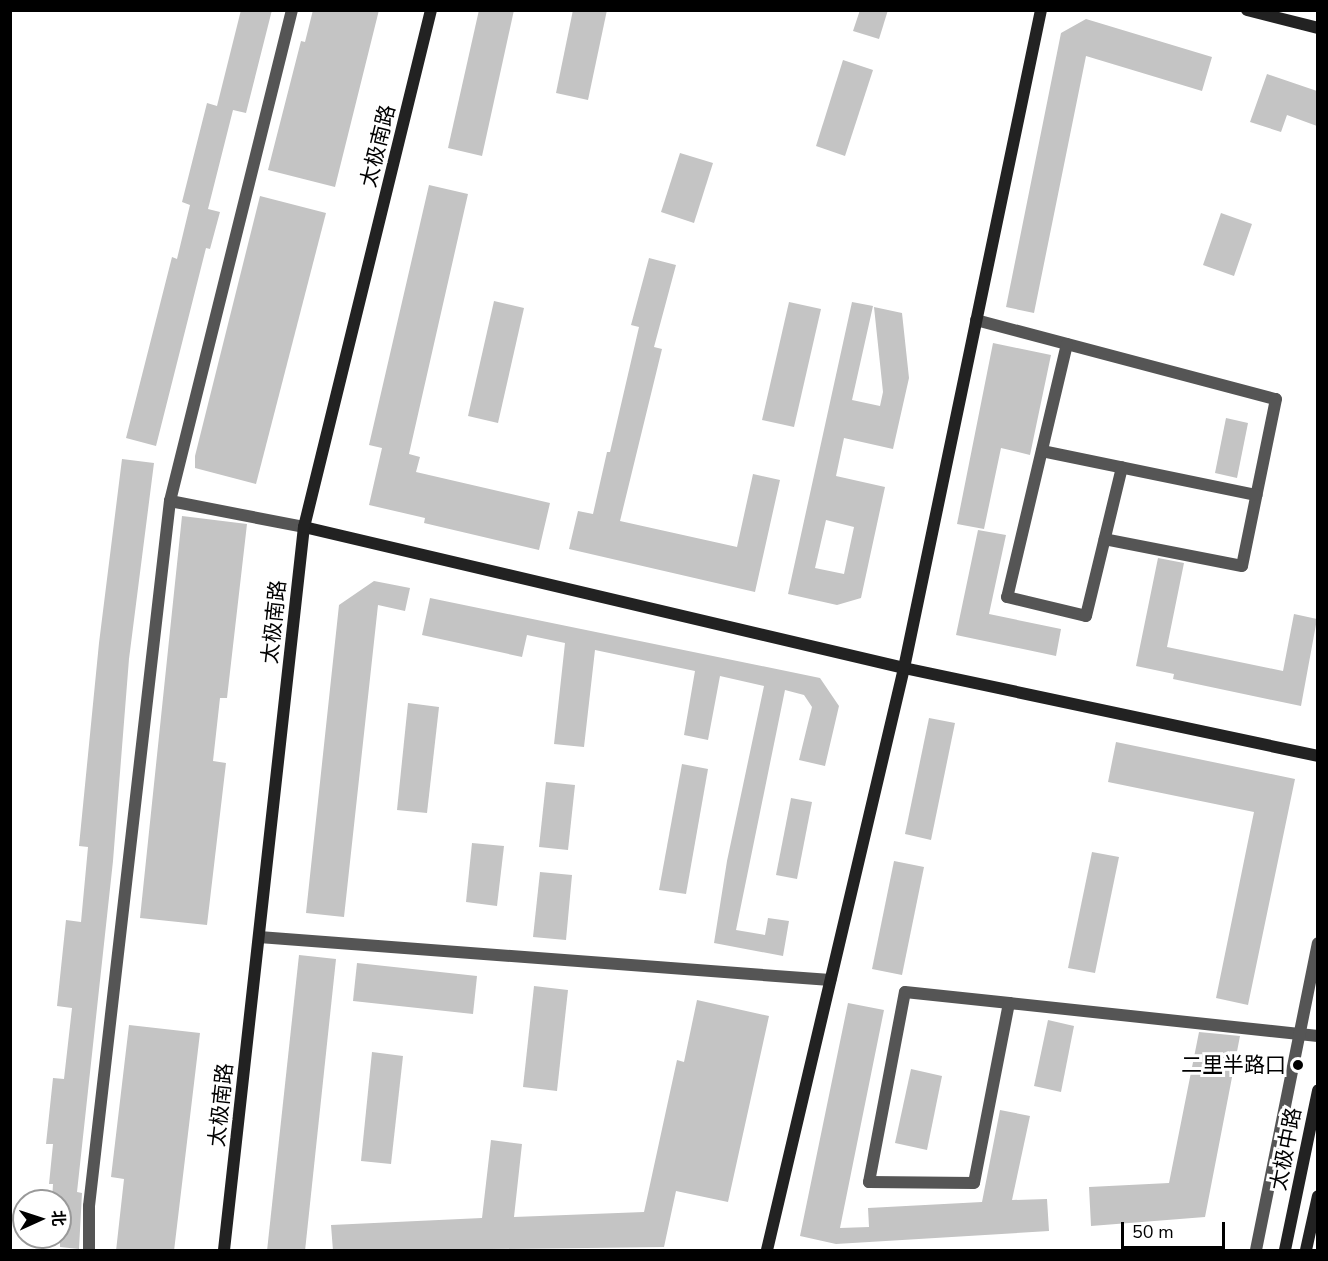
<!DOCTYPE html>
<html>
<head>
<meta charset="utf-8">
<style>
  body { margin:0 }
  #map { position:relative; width:1328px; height:1261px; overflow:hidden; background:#fff; font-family:"Nunito Sans","Noto Sans SC",sans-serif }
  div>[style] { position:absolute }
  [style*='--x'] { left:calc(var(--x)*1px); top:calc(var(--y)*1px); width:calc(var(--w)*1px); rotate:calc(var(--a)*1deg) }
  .building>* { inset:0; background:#c4c4c4 }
  .street>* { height:12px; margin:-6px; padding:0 6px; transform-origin:6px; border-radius:6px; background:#555 }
  .secondary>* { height:12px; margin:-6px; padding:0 6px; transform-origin:6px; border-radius:6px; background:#222 }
  .dots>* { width:16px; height:16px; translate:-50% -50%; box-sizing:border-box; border:3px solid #fff; border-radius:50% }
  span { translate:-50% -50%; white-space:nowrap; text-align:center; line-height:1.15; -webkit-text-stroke:6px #fff; paint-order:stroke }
  .street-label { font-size:21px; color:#000 }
  .poi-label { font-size:21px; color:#000 }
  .right { translate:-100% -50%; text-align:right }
  .frame { position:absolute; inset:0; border:12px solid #000; pointer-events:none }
  .north { position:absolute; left:12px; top:1189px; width:60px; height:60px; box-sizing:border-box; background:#fff; border:2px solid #999; border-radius:50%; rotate:87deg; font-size:16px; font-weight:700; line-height:24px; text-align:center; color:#000 }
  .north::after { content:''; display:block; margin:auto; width:21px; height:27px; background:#000; clip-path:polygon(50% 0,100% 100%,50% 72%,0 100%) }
  .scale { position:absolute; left:1121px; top:1222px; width:104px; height:27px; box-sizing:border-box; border:3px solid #000; border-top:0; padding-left:8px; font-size:18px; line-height:21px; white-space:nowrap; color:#000; -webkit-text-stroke:4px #fff; paint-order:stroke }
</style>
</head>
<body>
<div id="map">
  <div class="building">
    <i style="clip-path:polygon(241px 10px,272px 10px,246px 113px,233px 110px,208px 209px,220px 212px,210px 249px,206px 248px,156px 446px,126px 438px,172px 257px,177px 259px,190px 205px,182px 202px,207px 103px,217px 106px)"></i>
    <i style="clip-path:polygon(313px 10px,379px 10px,335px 187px,268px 170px,301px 41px,305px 42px)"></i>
    <i style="clip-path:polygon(479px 10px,514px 10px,482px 156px,448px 148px)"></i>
    <i style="clip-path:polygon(573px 10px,607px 10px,588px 100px,556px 93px)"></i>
    <i style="clip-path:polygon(860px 10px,888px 10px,879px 39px,853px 31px)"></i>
    <i style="clip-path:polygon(1086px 19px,1212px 57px,1202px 91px,1086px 56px,1034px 313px,1006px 307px,1061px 33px)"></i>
    <i style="clip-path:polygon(843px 60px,873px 70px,845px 156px,816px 146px)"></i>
    <i style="clip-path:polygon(1267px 74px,1317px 91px,1317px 126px,1287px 115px,1281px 132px,1250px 122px)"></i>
    <i style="clip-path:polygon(680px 153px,713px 163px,694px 223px,661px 212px)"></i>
    <i style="clip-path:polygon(429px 185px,468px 194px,409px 454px,420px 457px,416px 472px,550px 503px,539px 550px,424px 523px,425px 518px,369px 505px,382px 448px,369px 445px)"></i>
    <i style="clip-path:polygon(260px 196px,326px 213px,256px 484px,195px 468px,195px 456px)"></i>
    <i style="clip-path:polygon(1221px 213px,1252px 224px,1234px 276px,1203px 265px)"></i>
    <i style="clip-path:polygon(649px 258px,676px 265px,654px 347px,662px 349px,620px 521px,737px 547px,753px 474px,780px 480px,755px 592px,569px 549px,578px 511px,593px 514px,607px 452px,610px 452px,639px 327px,631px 325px)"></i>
    <i style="clip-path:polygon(494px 301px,524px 308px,498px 423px,468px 416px)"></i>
    <i style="clip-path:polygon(789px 302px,821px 309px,794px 427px,762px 420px)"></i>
    <i style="clip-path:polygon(evenodd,852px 302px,873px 306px,852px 400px,880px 406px,883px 392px,874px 307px,902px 313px,909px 378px,893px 449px,844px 438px,836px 476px,885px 487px,861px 598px,837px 605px,788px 594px,852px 302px,826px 520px,854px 527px,844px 574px,815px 568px,826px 520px)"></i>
    <i style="clip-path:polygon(993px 343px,1051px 355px,1030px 455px,1001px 448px,984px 529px,957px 524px)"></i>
    <i style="clip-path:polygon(1226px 418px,1248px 423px,1237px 478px,1215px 473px)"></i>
    <i style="clip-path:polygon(122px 459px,154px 463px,129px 659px,113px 861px,77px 1192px,82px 1193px,79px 1249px,60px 1247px,60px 1201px,52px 1201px,53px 1184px,49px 1184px,53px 1144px,46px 1144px,53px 1078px,64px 1079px,72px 1008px,57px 1006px,66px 920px,81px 922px,88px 847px,79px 846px,99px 643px)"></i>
    <i style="clip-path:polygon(182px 516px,247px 524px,227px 698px,220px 698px,213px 761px,226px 763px,207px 925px,140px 918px)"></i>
    <i style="clip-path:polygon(978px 530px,1006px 535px,989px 614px,1061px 629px,1056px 656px,956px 635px)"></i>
    <i style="clip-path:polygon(1158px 558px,1184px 563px,1167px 647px,1283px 671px,1294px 614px,1317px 619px,1301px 706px,1173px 679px,1174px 674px,1136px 666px)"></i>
    <i style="clip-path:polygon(374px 581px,410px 588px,405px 611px,378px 605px,344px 917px,306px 913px,339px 605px)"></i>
    <i style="clip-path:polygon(430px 598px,820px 678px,839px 706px,825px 766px,799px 760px,812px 707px,804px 695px,785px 690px,736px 930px,765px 935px,768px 918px,789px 921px,783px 956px,714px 943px,727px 861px,764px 686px,720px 676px,708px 740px,684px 735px,695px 671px,595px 650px,584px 747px,554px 744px,565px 643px,527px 635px,522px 657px,422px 635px)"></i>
    <i style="clip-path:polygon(408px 703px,439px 707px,427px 813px,397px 810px)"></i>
    <i style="clip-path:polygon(929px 718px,955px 723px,931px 840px,905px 834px)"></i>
    <i style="clip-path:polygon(1116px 742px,1295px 779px,1248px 1005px,1216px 998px,1254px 812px,1108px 782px)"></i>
    <i style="clip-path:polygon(682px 764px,708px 769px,686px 894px,659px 890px)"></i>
    <i style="clip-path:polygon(546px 782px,575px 785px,568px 850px,539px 847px)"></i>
    <i style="clip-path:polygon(791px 798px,812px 802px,797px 879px,776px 875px)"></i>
    <i style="clip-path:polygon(472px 843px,504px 846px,497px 906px,466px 902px)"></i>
    <i style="clip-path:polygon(1092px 852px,1119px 857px,1095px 973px,1068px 968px)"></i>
    <i style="clip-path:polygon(894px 861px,924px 867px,902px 975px,872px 969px)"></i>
    <i style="clip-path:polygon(540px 872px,572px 875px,566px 940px,533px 937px)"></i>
    <i style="clip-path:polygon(299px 955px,336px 959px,305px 1251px,267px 1251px)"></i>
    <i style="clip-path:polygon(357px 963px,477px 976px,473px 1014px,353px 1001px)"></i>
    <i style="clip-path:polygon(534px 986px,568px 990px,557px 1091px,523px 1087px)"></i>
    <i style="clip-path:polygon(697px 1000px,769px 1016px,728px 1202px,676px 1191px,664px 1247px,333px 1251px,331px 1225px,482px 1218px,491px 1140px,522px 1144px,514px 1217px,644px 1212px,677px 1060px,684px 1062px)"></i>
    <i style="clip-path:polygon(848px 1003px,884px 1010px,840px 1228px,869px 1227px,868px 1208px,982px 1202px,1000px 1110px,1030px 1116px,1012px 1200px,1047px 1199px,1049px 1231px,836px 1244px,800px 1236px)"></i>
    <i style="clip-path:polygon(1048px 1020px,1074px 1026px,1061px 1092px,1034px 1086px)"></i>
    <i style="clip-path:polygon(129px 1025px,200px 1033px,174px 1251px,116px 1251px,124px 1179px,111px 1177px)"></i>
    <i style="clip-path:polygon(1199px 1032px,1240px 1036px,1205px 1217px,1091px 1226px,1089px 1187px,1169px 1183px)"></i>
    <i style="clip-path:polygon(372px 1052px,403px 1056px,391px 1164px,361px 1161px)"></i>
    <i style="clip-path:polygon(911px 1069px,942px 1076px,927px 1150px,895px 1143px)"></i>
  </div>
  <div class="street">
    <i style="--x:976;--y:320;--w:310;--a:14.8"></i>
    <i style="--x:1276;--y:399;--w:170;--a:101.5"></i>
    <i style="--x:1242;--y:566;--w:140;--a:-168.9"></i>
    <i style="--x:1067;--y:344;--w:260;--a:103.3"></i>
    <i style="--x:1007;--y:597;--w:81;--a:13.5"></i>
    <i style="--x:1086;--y:616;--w:153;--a:-76.4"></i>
    <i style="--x:1042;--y:451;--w:219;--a:11.6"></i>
    <i style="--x:170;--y:501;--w:136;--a:11"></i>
    <i style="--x:259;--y:937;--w:573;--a:4.31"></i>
    <i style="--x:1009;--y:1003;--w:183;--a:101"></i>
    <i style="--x:974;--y:1183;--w:105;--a:-179.5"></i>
    <i style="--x:869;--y:1182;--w:193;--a:-79.3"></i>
    <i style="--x:905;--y:992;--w:105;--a:6"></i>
    <i style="--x:1009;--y:1003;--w:292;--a:6.1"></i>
    <i style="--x:1299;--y:1034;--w:19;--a:6"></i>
    <i style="--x:89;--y:1250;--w:44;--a:-90"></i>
    <i style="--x:89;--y:1206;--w:710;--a:-83.45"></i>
    <i style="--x:170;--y:501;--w:506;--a:-76.05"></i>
    <i style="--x:1256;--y:1250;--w:313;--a:-78.6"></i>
  </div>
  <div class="secondary">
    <i style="--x:1247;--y:10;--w:73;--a:14.2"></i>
    <i style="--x:304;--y:527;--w:616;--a:13.22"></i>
    <i style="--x:904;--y:668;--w:423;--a:12"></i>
    <i style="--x:224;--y:1250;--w:727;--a:-83.69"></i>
    <i style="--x:304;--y:527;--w:532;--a:-76.2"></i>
    <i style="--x:767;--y:1250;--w:598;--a:-76.75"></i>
    <i style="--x:904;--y:668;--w:672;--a:-78.24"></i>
    <i style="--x:1285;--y:1250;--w:163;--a:-78.3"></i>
    <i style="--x:1306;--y:1250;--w:55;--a:-77.5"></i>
  </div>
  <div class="dots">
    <i style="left:1298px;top:1065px;background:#000"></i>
  </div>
  <div class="street-label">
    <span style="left:378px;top:146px;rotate:-76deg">太极南路</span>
    <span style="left:274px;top:622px;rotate:-84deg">太极南路</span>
    <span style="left:221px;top:1105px;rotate:-84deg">太极南路</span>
    <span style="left:1286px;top:1149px;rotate:-79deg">太极中路</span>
  </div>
  <div class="poi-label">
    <span class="right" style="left:1286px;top:1065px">二里半路口</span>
  </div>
  <div class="frame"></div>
  <div class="north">北</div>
  <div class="scale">50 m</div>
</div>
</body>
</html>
